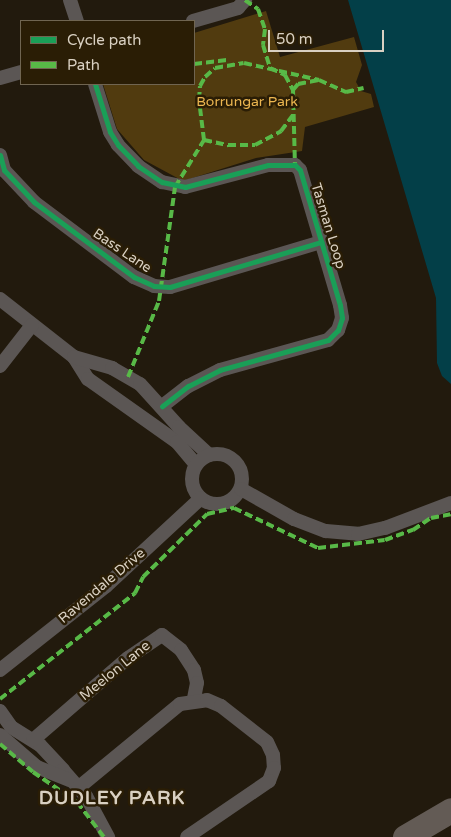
<!DOCTYPE html>
<html>
<head>
<meta charset="utf-8">
<style>
  body { margin:0 }
  #map { position:relative; width:451px; height:837px; overflow:hidden; background:#221a0d; font-family:"Varela Round",sans-serif }
  div>[style] { position:absolute }
  [style*='--x'] { left:calc(var(--x)*1px); top:calc(var(--y)*1px); width:calc(var(--w)*1px); rotate:calc(var(--a)*1deg) }
  .green>* { inset:0; background:#513b0f }
  .water>* { inset:0; background:#033f48 }
  .street>* { height:14px; margin:-7px; padding:0 7px; transform-origin:7px; border-radius:7px; background:#5b5654 }
  .street>.ring { margin:-7px; padding:0; box-sizing:content-box; background:none; border:14px solid #5b5654; border-radius:50% }
  .highway>* { height:25px; margin:-12.5px; padding:0 12.5px; transform-origin:12.5px; border-radius:12.5px; background:#635b55 }
  .quiet>* { height:4px; margin-top:-2px; transform-origin:0; background:repeating-linear-gradient(90deg,#58b947 0 8px,transparent 0 12px) }
  .cycleway>* { height:5px; margin:-2.5px; padding:0 2.5px; transform-origin:2.5px; border-radius:2.5px; background:#1a9f57 }
  span { translate:-50% -50%; white-space:nowrap; text-align:center; line-height:1.15; -webkit-text-stroke:5px #2a1d05; paint-order:stroke }
  .park-label { font-size:14px; color:#ecb650 }
  .street-label { font-size:14px; color:#d9d0c2 }
  .district-label { font-size:19px; color:#d9d0c2; font-weight:700; letter-spacing:1px }
  .legend { position:absolute; left:20px; top:20px; width:175px; height:65px; box-sizing:border-box; background:#2a1d05; border:1px solid #706551; margin:0; padding:6px 9px; list-style:none; font-size:15px; color:#d9d0c2 }
  .legend li { display:flex; align-items:center; gap:10px; height:25px }
  .legend b { width:25px; border:1px solid #706551 }
  .scale { position:absolute; left:268px; top:30px; width:116px; height:22px; box-sizing:border-box; border:2px solid #d9d0c2; border-top:0; padding-left:6px; font-size:15px; line-height:18px; white-space:nowrap; color:#d9d0c2; -webkit-text-stroke:4px #2a1d05; paint-order:stroke }
</style>
</head>
<body>
<div id="map">
  <div class="green">
    <i style="clip-path:polygon(266px 11px,280px 57px,354px 37px,362px 65px,356px 82px,361px 91px,371px 94px,374px 107px,305px 127px,302px 151px,256px 158px,183px 181px,144px 160px,117px 129px,103px 84px,194px 84px,194px 33px)"></i>
  </div>
  <div class="water">
    <i style="clip-path:polygon(348px 0,451px 0,451px 384px,442px 376px,437px 363px,436px 298px)"></i>
  </div>
  <div class="street">
    <i style="--x:70;--y:0;--w:22;--a:72"></i>
    <i style="--x:193;--y:21;--w:47;--a:-16.1"></i>
    <i style="--x:238;--y:8;--w:11;--a:-49"></i>
    <i style="--x:0;--y:78;--w:22;--a:-16"></i>
    <i style="--x:95;--y:84;--w:50;--a:72.6"></i>
    <i style="--x:110;--y:132;--w:15;--a:58"></i>
    <i style="--x:118;--y:145;--w:29;--a:46"></i>
    <i style="--x:138;--y:166;--w:29;--a:34"></i>
    <i style="--x:162;--y:182;--w:24;--a:12"></i>
    <i style="--x:185;--y:187;--w:86;--a:-14.8"></i>
    <i style="--x:268;--y:165;--w:27;--a:0"></i>
    <i style="--x:295;--y:165;--w:7;--a:45"></i>
    <i style="--x:300;--y:170;--w:141;--a:73.5"></i>
    <i style="--x:340;--y:305;--w:13;--a:81"></i>
    <i style="--x:342;--y:318;--w:13;--a:108"></i>
    <i style="--x:338;--y:330;--w:14;--a:135"></i>
    <i style="--x:328;--y:340;--w:112;--a:164.5"></i>
    <i style="--x:220;--y:370;--w:36;--a:153"></i>
    <i style="--x:188;--y:386;--w:33;--a:142"></i>
    <i style="--x:0;--y:155;--w:16;--a:75"></i>
    <i style="--x:4;--y:170;--w:44;--a:46.8"></i>
    <i style="--x:34;--y:202;--w:125;--a:36.9"></i>
    <i style="--x:134;--y:277;--w:22;--a:24"></i>
    <i style="--x:154;--y:286;--w:16;--a:4"></i>
    <i style="--x:170;--y:287;--w:158;--a:-16.6"></i>
    <i style="--x:0;--y:299;--w:94;--a:38.1"></i>
    <i style="--x:74;--y:357;--w:26;--a:58"></i>
    <i style="--x:88;--y:379;--w:109;--a:35.3"></i>
    <i style="--x:177;--y:442;--w:30;--a:50"></i>
    <i style="--x:74;--y:357;--w:40;--a:16"></i>
    <i style="--x:112;--y:368;--w:32;--a:30"></i>
    <i style="--x:140;--y:384;--w:58;--a:47.8"></i>
    <i style="--x:179;--y:427;--w:41;--a:43"></i>
    <i style="--x:0;--y:366;--w:52;--a:-52"></i>
    <i class="ring" style="left:192px;top:454px;width:36px;height:36px"></i>
    <i style="--x:241;--y:489;--w:61;--a:29.5"></i>
    <i style="--x:294;--y:519;--w:34;--a:21"></i>
    <i style="--x:326;--y:531;--w:32;--a:5"></i>
    <i style="--x:358;--y:534;--w:28;--a:-13"></i>
    <i style="--x:385;--y:528;--w:71;--a:-20.7"></i>
    <i style="--x:0;--y:670;--w:135;--a:-38.4"></i>
    <i style="--x:106;--y:586;--w:129;--a:-42.8"></i>
    <i style="--x:0;--y:711;--w:19;--a:55"></i>
    <i style="--x:11;--y:727;--w:34;--a:32"></i>
    <i style="--x:40;--y:745;--w:34;--a:47"></i>
    <i style="--x:63;--y:770;--w:35;--a:49"></i>
    <i style="--x:86;--y:796;--w:47;--a:61.8"></i>
    <i style="--x:0;--y:735;--w:49;--a:40.9"></i>
    <i style="--x:37;--y:767;--w:35;--a:22"></i>
    <i style="--x:33;--y:740;--w:125;--a:-40.8"></i>
    <i style="--x:128;--y:658;--w:41;--a:-34.1"></i>
    <i style="--x:162;--y:635;--w:24;--a:38"></i>
    <i style="--x:181;--y:650;--w:24;--a:57"></i>
    <i style="--x:194;--y:670;--w:13;--a:77"></i>
    <i style="--x:197;--y:683;--w:16;--a:101"></i>
    <i style="--x:78;--y:788;--w:132;--a:-39.5"></i>
    <i style="--x:180;--y:704;--w:27;--a:-8"></i>
    <i style="--x:207;--y:700;--w:15;--a:23"></i>
    <i style="--x:221;--y:706;--w:58;--a:38"></i>
    <i style="--x:267;--y:742;--w:14;--a:65"></i>
    <i style="--x:273;--y:755;--w:13;--a:86"></i>
    <i style="--x:274;--y:768;--w:14;--a:111"></i>
    <i style="--x:269;--y:781;--w:99;--a:145.7"></i>
  </div>
  <div class="highway">
    <i style="--x:405;--y:837;--w:53;--a:-30.4"></i>
  </div>
  <div class="quiet">
    <i style="--x:245;--y:0;--w:16;--a:35"></i>
    <i style="--x:258;--y:9;--w:21;--a:71"></i>
    <i style="--x:265;--y:29;--w:16;--a:97"></i>
    <i style="--x:263;--y:45;--w:24;--a:73"></i>
    <i style="--x:270;--y:68;--w:17;--a:25"></i>
    <i style="--x:285;--y:75;--w:17;--a:62"></i>
    <i style="--x:293;--y:90;--w:75;--a:88.5"></i>
    <i style="--x:194;--y:64;--w:33;--a:-7"></i>
    <i style="--x:293;--y:90;--w:8;--a:-50"></i>
    <i style="--x:298;--y:84;--w:21;--a:-11"></i>
    <i style="--x:319;--y:80;--w:30;--a:24"></i>
    <i style="--x:346;--y:92;--w:18;--a:-13"></i>
    <i style="--x:204;--y:140;--w:25;--a:12"></i>
    <i style="--x:228;--y:145;--w:27;--a:0"></i>
    <i style="--x:255;--y:145;--w:30;--a:-28"></i>
    <i style="--x:281;--y:131;--w:21;--a:-53"></i>
    <i style="--x:128;--y:377;--w:82;--a:-67.8"></i>
    <i style="--x:159;--y:301;--w:115;--a:-82"></i>
    <i style="--x:175;--y:187;--w:55;--a:-58.3"></i>
    <i style="--x:204;--y:140;--w:40;--a:-97.1"></i>
    <i style="--x:199;--y:100;--w:14;--a:-86"></i>
    <i style="--x:200;--y:86;--w:10;--a:-61"></i>
    <i style="--x:205;--y:77;--w:13;--a:-42"></i>
    <i style="--x:215;--y:68;--w:29;--a:-10"></i>
    <i style="--x:244;--y:63;--w:77;--a:12.8"></i>
    <i style="--x:0;--y:699;--w:172;--a:-38.1"></i>
    <i style="--x:135;--y:593;--w:18;--a:-63"></i>
    <i style="--x:143;--y:577;--w:90;--a:-44.5"></i>
    <i style="--x:207;--y:514;--w:28;--a:-13"></i>
    <i style="--x:234;--y:508;--w:93;--a:25.5"></i>
    <i style="--x:318;--y:548;--w:67;--a:-6.8"></i>
    <i style="--x:385;--y:540;--w:30;--a:-20"></i>
    <i style="--x:413;--y:530;--w:22;--a:-34"></i>
    <i style="--x:431;--y:518;--w:20;--a:-11"></i>
    <i style="--x:0;--y:744;--w:43;--a:40.3"></i>
    <i style="--x:33;--y:772;--w:53;--a:34.3"></i>
    <i style="--x:77;--y:802;--w:44;--a:52.4"></i>
  </div>
  <div class="cycleway">
    <i style="--x:95;--y:84;--w:50;--a:72.6"></i>
    <i style="--x:110;--y:132;--w:15;--a:58"></i>
    <i style="--x:118;--y:145;--w:29;--a:46"></i>
    <i style="--x:138;--y:166;--w:29;--a:34"></i>
    <i style="--x:162;--y:182;--w:24;--a:12"></i>
    <i style="--x:185;--y:187;--w:86;--a:-14.8"></i>
    <i style="--x:268;--y:165;--w:27;--a:0"></i>
    <i style="--x:295;--y:165;--w:7;--a:45"></i>
    <i style="--x:300;--y:170;--w:141;--a:73.5"></i>
    <i style="--x:340;--y:305;--w:13;--a:81"></i>
    <i style="--x:342;--y:318;--w:13;--a:108"></i>
    <i style="--x:338;--y:330;--w:14;--a:135"></i>
    <i style="--x:328;--y:340;--w:112;--a:164.5"></i>
    <i style="--x:220;--y:370;--w:36;--a:153"></i>
    <i style="--x:188;--y:386;--w:33;--a:142"></i>
    <i style="--x:0;--y:155;--w:16;--a:75"></i>
    <i style="--x:4;--y:170;--w:44;--a:46.8"></i>
    <i style="--x:34;--y:202;--w:125;--a:36.9"></i>
    <i style="--x:134;--y:277;--w:22;--a:24"></i>
    <i style="--x:154;--y:286;--w:16;--a:4"></i>
    <i style="--x:170;--y:287;--w:158;--a:-16.6"></i>
  </div>
  <div class="park-label">
    <span style="left:247px;top:102px">Borrungar Park</span>
  </div>
  <div class="street-label">
    <span style="left:328px;top:226px;rotate:73deg">Tasman Loop</span>
    <span style="left:122px;top:251px;rotate:34deg">Bass Lane</span>
    <span style="left:102px;top:586px;rotate:-40deg">Ravendale Drive</span>
    <span style="left:115px;top:671px;rotate:-39deg">Meelon Lane</span>
  </div>
  <div class="district-label">
    <span style="left:112px;top:799px">DUDLEY PARK</span>
  </div>
  <ul class="legend">
  <li><b style="height:6px;background:#1a9f57"></b>Cycle path</li>
  <li><b style="height:6px;background:#58b947"></b>Path</li>
  </ul>
  <div class="scale">50 m</div>
</div>
</body>
</html>
